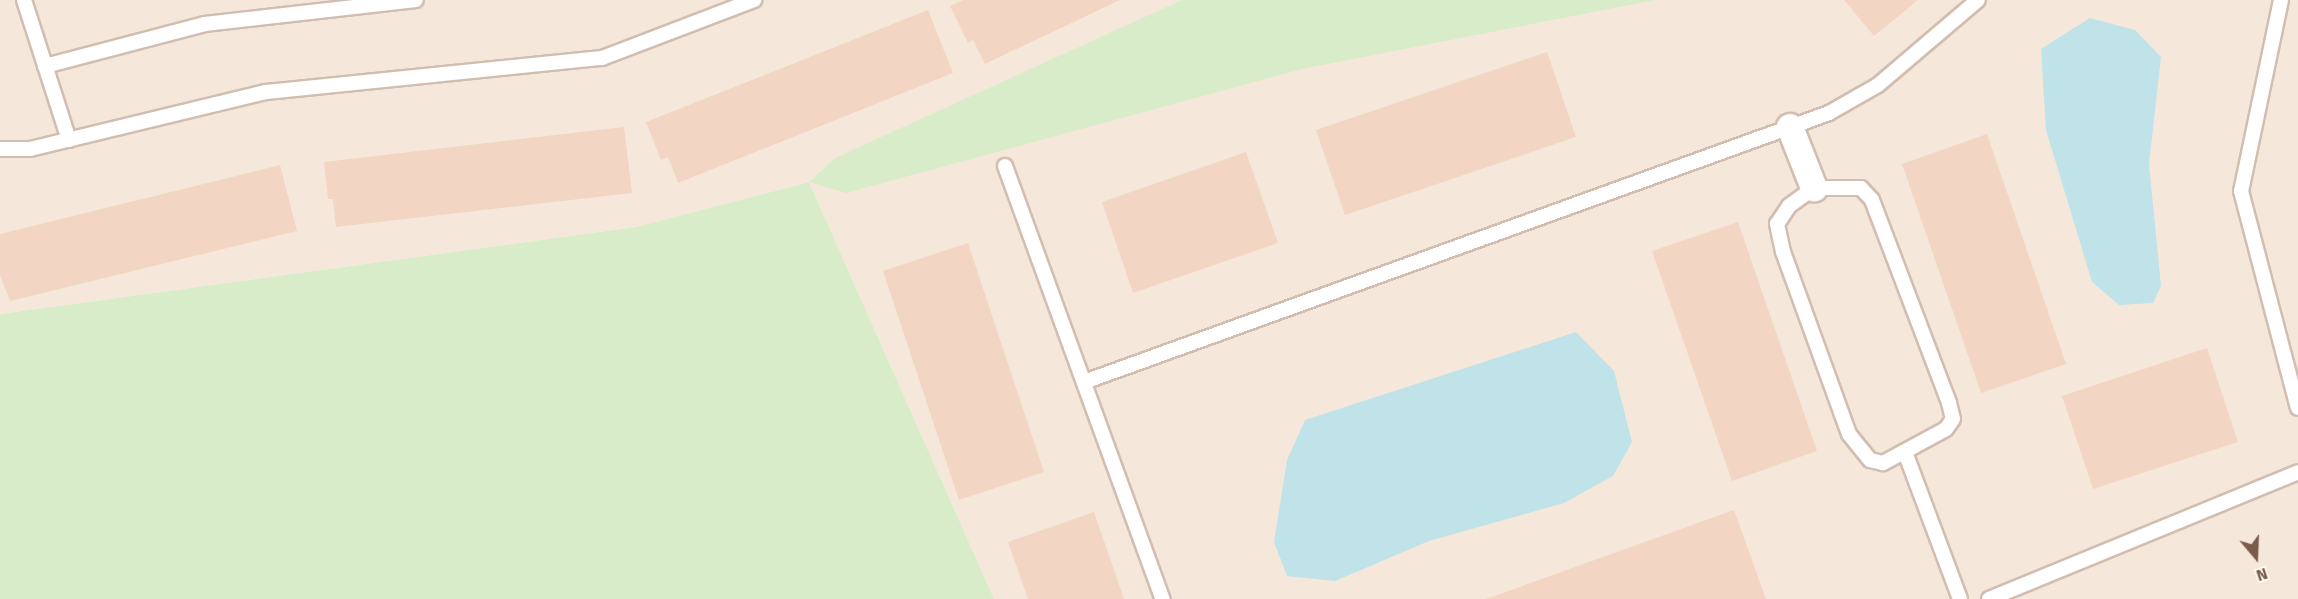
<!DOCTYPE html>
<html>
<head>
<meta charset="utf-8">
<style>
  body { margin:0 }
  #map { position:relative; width:2298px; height:599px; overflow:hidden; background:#fdf6ec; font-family:"Fira Sans",sans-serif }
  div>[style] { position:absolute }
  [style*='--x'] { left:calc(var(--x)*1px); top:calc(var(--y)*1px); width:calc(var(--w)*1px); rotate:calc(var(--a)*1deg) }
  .residential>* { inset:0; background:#f5e8da }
  .green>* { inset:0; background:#d8ecc9 }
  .water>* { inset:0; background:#bfe3e8 }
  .building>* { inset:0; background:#f3d5c3 }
  .roads { filter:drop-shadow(2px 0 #d1beb0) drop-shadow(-2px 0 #d1beb0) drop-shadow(0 2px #d1beb0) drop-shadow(0 -2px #d1beb0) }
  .service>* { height:14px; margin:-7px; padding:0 7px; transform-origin:7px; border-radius:7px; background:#fff }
  .minor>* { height:26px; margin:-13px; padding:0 13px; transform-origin:13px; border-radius:13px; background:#fff }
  span { translate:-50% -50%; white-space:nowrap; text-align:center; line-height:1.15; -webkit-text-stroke:6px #fffaf3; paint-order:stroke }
  .north { position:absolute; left:2226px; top:527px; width:60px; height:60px; -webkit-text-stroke:4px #fffaf3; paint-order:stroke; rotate:161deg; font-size:16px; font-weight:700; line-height:24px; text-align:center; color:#7a5c4d }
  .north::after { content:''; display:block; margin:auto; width:21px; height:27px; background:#7a5c4d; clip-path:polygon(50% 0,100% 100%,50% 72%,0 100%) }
</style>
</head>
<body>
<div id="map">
  <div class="residential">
    <i style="clip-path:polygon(0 0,2298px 0,2298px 599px,994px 599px,809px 182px,636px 227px,0 314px)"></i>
  </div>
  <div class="green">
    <i style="clip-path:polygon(1182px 0,1655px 0,1302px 69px,846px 193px,809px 182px,994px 599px,0 599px,0 314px,636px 227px,809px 182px,835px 158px)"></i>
  </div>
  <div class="water">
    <i style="clip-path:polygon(2090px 18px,2135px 30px,2161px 57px,2149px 164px,2161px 286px,2153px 303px,2119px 305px,2092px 282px,2046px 130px,2041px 49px)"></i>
    <i style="clip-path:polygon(1576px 332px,1614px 371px,1632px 442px,1613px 476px,1564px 503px,1429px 541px,1335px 581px,1287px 576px,1274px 542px,1287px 460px,1305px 420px)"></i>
  </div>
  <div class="building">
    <i style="clip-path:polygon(963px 0,1120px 0,985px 64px,973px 40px,968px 43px,950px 6px)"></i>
    <i style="clip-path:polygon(1844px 0,1918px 0,1874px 36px)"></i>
    <i style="clip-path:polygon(928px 10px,953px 73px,678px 183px,668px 157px,661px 160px,646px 122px)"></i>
    <i style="clip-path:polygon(1547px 52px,1576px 137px,1345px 215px,1316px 130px)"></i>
    <i style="clip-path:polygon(624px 127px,632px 193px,336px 227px,333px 199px,328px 199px,324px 162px)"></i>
    <i style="clip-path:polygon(1987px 134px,2066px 364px,1981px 393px,1902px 164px)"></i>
    <i style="clip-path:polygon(1246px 152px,1278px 243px,1133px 293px,1102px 202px)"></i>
    <i style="clip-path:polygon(280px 165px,297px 231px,10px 301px,0 275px,0 234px)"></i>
    <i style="clip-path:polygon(1738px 222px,1817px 451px,1732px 481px,1652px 251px)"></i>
    <i style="clip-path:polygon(968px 243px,1044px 472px,959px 500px,883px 271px)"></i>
    <i style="clip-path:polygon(2207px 348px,2238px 442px,2093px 489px,2062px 396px)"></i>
    <i style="clip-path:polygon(1734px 510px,1766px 599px,1486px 599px)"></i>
    <i style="clip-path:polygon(1094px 512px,1124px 599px,1028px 599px,1008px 542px)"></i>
  </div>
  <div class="roads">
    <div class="service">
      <i style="--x:24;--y:0;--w:147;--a:72.2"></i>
      <i style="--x:2281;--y:0;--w:195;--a:101.8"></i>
      <i style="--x:2241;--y:191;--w:224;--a:75.3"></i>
      <i style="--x:45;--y:66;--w:165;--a:-14.7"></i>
      <i style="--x:205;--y:24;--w:212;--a:-6.5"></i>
      <i style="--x:0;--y:149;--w:30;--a:0"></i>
      <i style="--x:30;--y:149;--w:243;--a:-13.6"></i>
      <i style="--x:266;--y:92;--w:338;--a:-5.8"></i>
      <i style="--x:602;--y:58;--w:163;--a:-20.9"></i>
      <i style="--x:1005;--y:166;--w:461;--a:70"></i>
      <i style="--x:1814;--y:188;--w:47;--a:0"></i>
      <i style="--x:1861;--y:188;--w:16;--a:47"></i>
      <i style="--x:1872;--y:200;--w:217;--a:69.2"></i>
      <i style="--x:1949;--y:403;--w:16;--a:76"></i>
      <i style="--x:1953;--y:419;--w:12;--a:125"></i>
      <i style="--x:1946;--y:429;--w:72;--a:151.6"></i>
      <i style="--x:1883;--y:463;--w:13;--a:-167"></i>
      <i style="--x:1870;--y:460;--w:33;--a:-129"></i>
      <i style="--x:1849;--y:434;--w:194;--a:-109.9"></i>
      <i style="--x:1783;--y:252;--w:29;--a:-102"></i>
      <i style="--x:1777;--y:224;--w:22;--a:-56"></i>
      <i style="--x:1789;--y:206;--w:31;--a:-36"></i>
      <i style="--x:1084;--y:382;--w:792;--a:-19.85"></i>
      <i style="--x:1829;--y:113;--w:56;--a:-29.7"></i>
      <i style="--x:1878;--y:85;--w:131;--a:-40.4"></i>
      <i style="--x:1905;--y:452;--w:157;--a:69.5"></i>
      <i style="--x:1989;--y:599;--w:334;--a:-22.3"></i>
    </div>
    <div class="minor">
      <i style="--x:1790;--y:127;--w:66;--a:68.5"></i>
    </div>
  </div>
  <div class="north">N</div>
</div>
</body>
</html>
